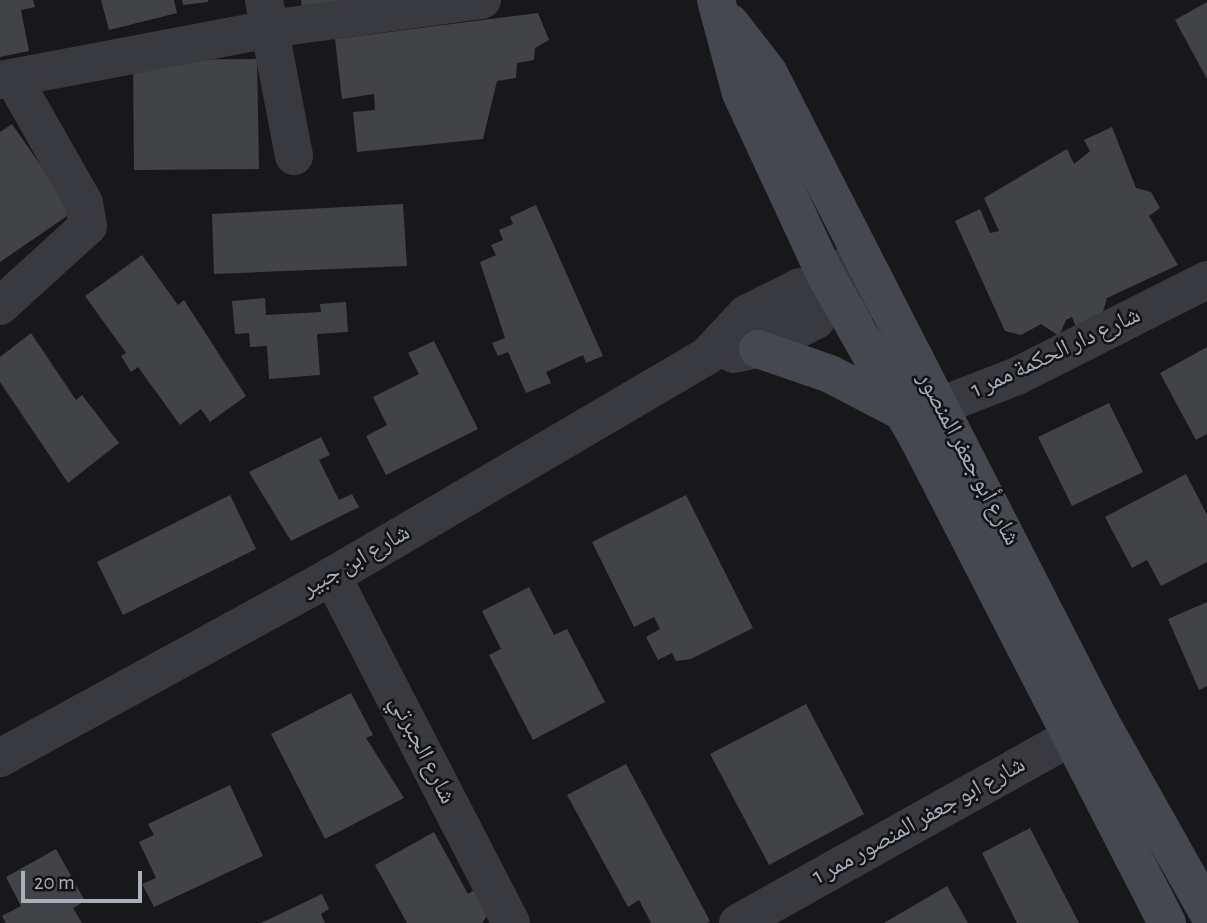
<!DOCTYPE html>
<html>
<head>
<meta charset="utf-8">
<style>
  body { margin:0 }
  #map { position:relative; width:1207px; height:923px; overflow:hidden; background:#18181a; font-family:"Alegreya Sans","Noto Naskh Arabic",sans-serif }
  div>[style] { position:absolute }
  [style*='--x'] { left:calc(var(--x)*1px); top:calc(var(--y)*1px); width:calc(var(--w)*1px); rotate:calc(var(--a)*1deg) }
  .building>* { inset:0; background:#424347 }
  .street>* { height:38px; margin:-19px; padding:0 19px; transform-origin:19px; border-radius:19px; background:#393940 }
  .secondary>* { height:38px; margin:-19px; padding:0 19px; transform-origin:19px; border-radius:19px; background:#464850 }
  span { translate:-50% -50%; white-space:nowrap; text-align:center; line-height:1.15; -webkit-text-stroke:5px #131315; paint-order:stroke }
  .street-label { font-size:24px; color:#a9aebb }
  .scale { position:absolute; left:21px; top:871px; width:121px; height:32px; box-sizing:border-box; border:4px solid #a9aebb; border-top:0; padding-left:9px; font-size:21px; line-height:24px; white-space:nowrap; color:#a9aebb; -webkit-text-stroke:5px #131315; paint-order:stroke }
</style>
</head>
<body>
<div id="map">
  <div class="building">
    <i style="clip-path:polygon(0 0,33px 0,35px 7px,21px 10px,29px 51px,0 57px)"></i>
    <i style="clip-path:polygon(101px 0,174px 0,177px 13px,109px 30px)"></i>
    <i style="clip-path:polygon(182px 0,208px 0,208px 2px,183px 5px)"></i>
    <i style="clip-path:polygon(301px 0,359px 0,303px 12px)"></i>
    <i style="clip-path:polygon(1207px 2px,1207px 79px,1175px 20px)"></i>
    <i style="clip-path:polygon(538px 13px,549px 40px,535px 48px,534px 60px,517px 63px,516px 78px,497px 81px,483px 139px,357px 152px,353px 112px,375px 110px,374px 94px,342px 99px,335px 39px)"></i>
    <i style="clip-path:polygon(257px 59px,259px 169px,134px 170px,133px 60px)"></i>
    <i style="clip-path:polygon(12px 124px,73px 212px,0 262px,0 132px)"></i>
    <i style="clip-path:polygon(1112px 127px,1136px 188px,1151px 192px,1160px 208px,1149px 216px,1178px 265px,1107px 298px,1101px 318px,1076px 327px,1072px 317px,1066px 320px,1059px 336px,1041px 324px,1021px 335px,1005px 331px,955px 221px,980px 209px,990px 233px,999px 231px,984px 198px,1067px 149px,1074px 164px,1090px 151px,1084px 140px)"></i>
    <i style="clip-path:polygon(403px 204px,407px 266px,214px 274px,212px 214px)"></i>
    <i style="clip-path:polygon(536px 205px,603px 356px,586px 363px,583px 355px,546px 372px,551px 383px,526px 393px,508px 352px,498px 356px,492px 343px,505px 338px,480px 262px,496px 255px,491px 245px,503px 240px,499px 230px,513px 224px,510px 217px)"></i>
    <i style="clip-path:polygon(142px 255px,178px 305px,184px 300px,246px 396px,210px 422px,201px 409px,180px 425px,138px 367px,131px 372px,121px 356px,126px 353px,85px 296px)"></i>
    <i style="clip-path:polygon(265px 298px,266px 315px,321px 312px,320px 304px,346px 302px,348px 332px,317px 334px,320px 375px,269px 379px,267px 346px,250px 347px,249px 333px,235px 334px,232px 301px)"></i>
    <i style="clip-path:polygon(31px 333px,76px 400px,82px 395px,119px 443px,68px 483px,0 382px,0 357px)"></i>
    <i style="clip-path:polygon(434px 341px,478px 429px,386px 475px,366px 436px,387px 425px,373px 397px,419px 374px,408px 353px)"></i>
    <i style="clip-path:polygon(1207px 347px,1207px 434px,1196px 440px,1160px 373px)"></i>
    <i style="clip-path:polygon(1109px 403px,1143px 472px,1072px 506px,1038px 437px)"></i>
    <i style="clip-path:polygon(321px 437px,330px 455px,319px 460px,339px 500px,352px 494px,359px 507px,291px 541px,249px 472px)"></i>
    <i style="clip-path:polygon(1186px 474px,1207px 515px,1207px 562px,1161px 586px,1147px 560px,1132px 568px,1105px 517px)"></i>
    <i style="clip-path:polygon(230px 495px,256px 549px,123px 615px,97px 562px)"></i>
    <i style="clip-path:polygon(686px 495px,753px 628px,691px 659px,676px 661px,672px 653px,658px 660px,646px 637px,660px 629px,654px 617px,634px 627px,592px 542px)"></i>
    <i style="clip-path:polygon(529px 587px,554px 635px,567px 629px,605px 702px,533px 740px,489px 655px,501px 649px,482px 611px)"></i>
    <i style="clip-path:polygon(1207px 602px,1207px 686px,1199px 690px,1168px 619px)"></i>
    <i style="clip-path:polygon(351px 693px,373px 735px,366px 738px,404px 798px,325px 839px,271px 734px)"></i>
    <i style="clip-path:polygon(806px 704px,864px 814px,769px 865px,710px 754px)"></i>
    <i style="clip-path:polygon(626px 764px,710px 921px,707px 923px,651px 923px,639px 900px,628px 907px,567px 795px)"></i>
    <i style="clip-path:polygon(230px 785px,263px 856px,154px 907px,142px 884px,156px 878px,139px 842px,154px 835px,148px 824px)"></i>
    <i style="clip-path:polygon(1030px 828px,1079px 923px,1017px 923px,982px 853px)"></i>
    <i style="clip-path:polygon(434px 832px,468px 894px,476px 889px,489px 913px,482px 923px,407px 923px,375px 865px)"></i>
    <i style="clip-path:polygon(56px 849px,85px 901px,73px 908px,82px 923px,6px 923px,2px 916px,21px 906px,6px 877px)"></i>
    <i style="clip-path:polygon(947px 886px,968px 923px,884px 923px)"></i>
    <i style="clip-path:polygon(322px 894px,329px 909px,321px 914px,325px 923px,261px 923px)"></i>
  </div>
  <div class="street">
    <i style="--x:264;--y:0;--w:159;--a:79.1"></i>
    <i style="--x:0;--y:80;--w:274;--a:-10.7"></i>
    <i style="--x:269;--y:29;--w:215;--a:-7.8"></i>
    <i style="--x:0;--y:306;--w:119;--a:-42.3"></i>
    <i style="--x:88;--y:226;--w:23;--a:-100"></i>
    <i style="--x:84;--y:203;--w:144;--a:-119.6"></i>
    <i style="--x:734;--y:354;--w:25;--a:-12"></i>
    <i style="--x:758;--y:349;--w:65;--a:-26.6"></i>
    <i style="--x:816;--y:320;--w:60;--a:-62.2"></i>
    <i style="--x:906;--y:411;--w:34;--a:-8"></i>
    <i style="--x:940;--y:406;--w:83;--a:-21.3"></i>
    <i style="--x:1017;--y:376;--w:213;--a:-26.8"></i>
    <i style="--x:332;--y:576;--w:390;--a:62.7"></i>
    <i style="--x:0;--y:758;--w:379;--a:-28.7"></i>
    <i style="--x:332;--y:576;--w:436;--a:-30.4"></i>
    <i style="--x:708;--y:355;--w:56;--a:-47.2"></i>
    <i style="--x:746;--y:314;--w:60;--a:-26.6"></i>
    <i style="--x:800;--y:287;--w:86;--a:9.4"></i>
    <i style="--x:738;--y:923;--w:415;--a:-29.2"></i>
  </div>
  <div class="secondary">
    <i style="--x:716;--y:0;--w:96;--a:75"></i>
    <i style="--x:741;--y:93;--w:200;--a:65.1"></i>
    <i style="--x:825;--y:274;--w:191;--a:60.5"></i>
    <i style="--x:919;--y:440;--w:543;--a:62.82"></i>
    <i style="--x:730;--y:23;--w:62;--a:52.2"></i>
    <i style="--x:768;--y:72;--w:729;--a:62.91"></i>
    <i style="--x:1100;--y:721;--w:218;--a:60.6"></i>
    <i style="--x:758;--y:349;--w:76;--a:19.1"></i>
    <i style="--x:830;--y:374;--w:80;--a:27.5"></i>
  </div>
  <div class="street-label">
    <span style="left:1056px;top:353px;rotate:-25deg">شارع دار الحكمة ممر 1</span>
    <span style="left:968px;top:459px;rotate:62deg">شارع أبو جعفر المنصور</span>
    <span style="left:356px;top:561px;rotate:-30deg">شارع ابن جبير</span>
    <span style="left:422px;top:750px;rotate:63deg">شارع الجبرتي</span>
    <span style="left:919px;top:821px;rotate:-29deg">شارع ابو جعفر المنصور ممر 1</span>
  </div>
  <div class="scale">20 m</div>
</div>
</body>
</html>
